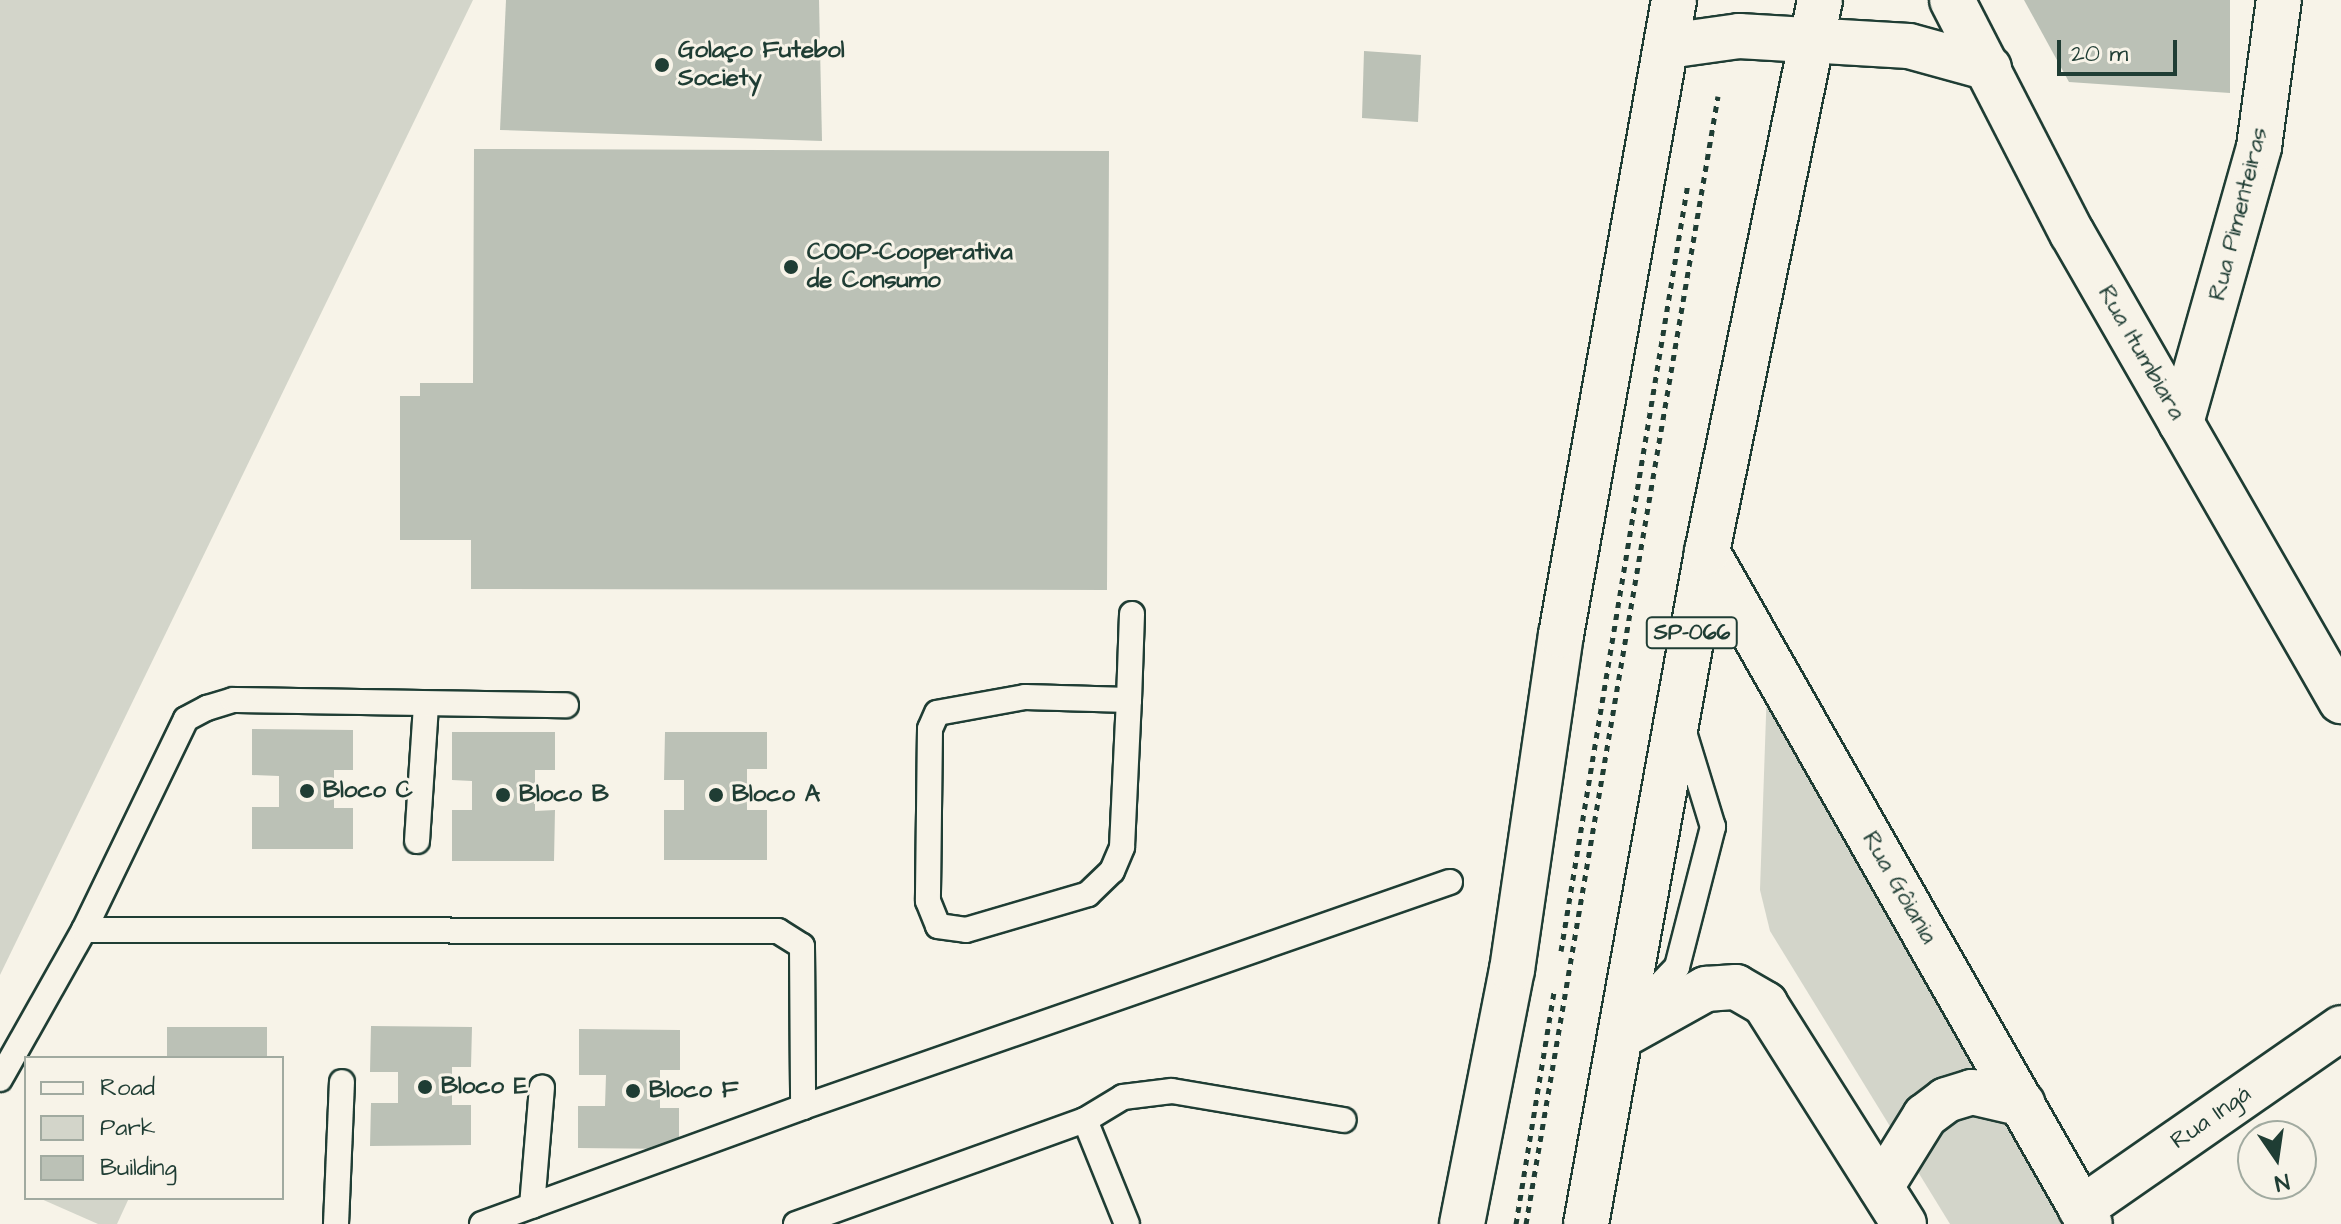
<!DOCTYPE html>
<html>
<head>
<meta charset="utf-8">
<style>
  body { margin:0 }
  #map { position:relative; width:2341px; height:1224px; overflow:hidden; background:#f7f3e8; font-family:"Architects Daughter",sans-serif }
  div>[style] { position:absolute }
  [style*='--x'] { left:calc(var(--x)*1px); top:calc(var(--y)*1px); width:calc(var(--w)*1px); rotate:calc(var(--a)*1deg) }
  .green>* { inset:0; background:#d3d5ca }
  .building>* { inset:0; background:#bbc1b6 }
  .path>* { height:5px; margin-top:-2.5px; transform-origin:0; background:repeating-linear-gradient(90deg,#1f3d34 0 6px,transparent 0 12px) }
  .roads { filter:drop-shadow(2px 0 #1f3d34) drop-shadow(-2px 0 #1f3d34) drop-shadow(0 2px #1f3d34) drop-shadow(0 -2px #1f3d34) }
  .service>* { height:24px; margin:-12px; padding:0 12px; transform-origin:12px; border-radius:12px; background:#f7f3e8 }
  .minor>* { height:44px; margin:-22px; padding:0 22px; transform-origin:22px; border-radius:22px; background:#f7f3e8 }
  .tertiary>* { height:44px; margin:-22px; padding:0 22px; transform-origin:22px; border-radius:22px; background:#f7f3e8 }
  .primary>* { height:44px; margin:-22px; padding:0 22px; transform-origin:22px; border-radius:22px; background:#f7f3e8 }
  .dots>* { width:22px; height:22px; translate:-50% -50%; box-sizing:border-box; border:4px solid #f7f3e8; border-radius:50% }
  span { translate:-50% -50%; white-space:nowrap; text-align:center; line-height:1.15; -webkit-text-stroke:6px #f7f3e8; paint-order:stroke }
  .shield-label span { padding:2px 6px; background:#f7f3e8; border:2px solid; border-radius:6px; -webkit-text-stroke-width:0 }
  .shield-label { font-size:22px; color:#1f3d34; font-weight:700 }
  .poi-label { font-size:24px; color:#1f3d34; font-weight:700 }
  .left { translate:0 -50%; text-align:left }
  .street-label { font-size:24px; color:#1f3d34 }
  .legend { position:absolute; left:24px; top:1056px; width:260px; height:144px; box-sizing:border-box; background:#f7f3e8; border:2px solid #a1aaa0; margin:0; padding:10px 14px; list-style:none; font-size:24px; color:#1f3d34 }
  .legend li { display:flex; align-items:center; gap:16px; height:40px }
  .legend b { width:40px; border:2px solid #a1aaa0 }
  .north { position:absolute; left:2237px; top:1120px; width:80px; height:80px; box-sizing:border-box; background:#f7f3e8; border:2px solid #a1aaa0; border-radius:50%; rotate:167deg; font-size:22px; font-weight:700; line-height:32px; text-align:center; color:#1f3d34 }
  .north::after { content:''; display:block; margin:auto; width:28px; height:36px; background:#1f3d34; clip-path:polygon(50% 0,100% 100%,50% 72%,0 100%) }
  .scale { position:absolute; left:2057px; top:40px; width:120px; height:36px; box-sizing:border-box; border:4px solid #1f3d34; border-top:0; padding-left:10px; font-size:24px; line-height:28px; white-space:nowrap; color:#1f3d34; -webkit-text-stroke:6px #f7f3e8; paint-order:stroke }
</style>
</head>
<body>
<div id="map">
  <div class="green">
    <i style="clip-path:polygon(0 0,473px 0,0 975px)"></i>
    <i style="clip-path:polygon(1767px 687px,2085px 1224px,1950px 1224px,1770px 931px,1760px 890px)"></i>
    <i style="clip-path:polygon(39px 1198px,129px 1198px,117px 1224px,98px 1224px)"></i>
  </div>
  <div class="building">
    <i style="clip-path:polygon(506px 0,819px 0,822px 141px,500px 130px)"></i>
    <i style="clip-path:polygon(2024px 0,2230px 0,2230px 93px,2069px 82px)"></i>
    <i style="clip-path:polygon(1364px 51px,1421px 55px,1418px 122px,1362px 118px)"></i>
    <i style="clip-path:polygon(474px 149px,1109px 151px,1107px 590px,471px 589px,471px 540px,400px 540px,400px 396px,420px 396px,420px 383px,473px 383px)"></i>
    <i style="clip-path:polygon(252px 729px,353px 730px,353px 770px,334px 770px,334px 808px,353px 808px,353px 849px,252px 849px,252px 807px,279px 807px,279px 776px,252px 775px)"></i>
    <i style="clip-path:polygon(452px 732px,555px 732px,555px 770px,535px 770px,535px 811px,555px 810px,554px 861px,452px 861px,452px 810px,472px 810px,472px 781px,452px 780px)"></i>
    <i style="clip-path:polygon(665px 732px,767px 732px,767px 769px,747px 769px,747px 810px,767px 810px,767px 860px,664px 860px,664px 810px,684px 810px,684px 780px,664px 780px)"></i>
    <i style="clip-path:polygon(371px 1026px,472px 1027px,471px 1067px,452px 1067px,452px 1105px,471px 1105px,471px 1145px,370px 1146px,371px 1103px,398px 1103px,398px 1072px,370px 1072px)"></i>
    <i style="clip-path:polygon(167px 1027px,267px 1027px,267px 1058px,167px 1058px)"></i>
    <i style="clip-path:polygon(579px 1029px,680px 1030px,680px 1070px,660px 1070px,660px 1108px,679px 1108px,679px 1149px,578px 1148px,578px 1106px,605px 1106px,606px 1075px,579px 1075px)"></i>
  </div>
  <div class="path">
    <i style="--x:1561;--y:951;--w:778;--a:-80.61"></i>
    <i style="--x:1516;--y:1224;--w:235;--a:-80.7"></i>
    <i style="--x:1526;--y:1224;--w:1144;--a:-80.34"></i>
  </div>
  <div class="roads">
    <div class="service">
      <i style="--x:1129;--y:700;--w:104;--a:-178.3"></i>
      <i style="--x:1025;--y:697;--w:89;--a:169.7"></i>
      <i style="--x:937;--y:713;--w:17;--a:114"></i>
      <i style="--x:930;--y:729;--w:172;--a:90.7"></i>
      <i style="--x:928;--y:901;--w:27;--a:68"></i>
      <i style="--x:938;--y:926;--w:28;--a:8"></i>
      <i style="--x:966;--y:930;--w:127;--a:-16.4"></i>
      <i style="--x:1088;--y:894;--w:33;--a:-44"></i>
      <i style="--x:1112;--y:871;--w:26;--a:-67"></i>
      <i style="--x:1122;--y:847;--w:147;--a:-87.3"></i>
      <i style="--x:1129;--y:700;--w:86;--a:-88"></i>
      <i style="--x:417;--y:841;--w:137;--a:-86.2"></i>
      <i style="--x:84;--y:930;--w:234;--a:-64.2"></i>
      <i style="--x:186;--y:719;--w:24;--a:-28"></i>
      <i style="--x:207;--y:708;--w:27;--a:-17"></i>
      <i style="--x:233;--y:700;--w:333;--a:0.9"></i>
      <i style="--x:1630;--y:1016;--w:68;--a:-46.2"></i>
      <i style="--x:1677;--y:967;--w:145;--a:-75.6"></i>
      <i style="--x:1713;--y:827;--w:102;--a:-107"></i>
      <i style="--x:0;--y:1079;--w:171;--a:-60.6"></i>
      <i style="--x:84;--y:930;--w:694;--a:0.08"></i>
      <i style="--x:778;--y:931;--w:28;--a:32"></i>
      <i style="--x:802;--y:946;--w:161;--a:89.6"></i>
      <i style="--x:803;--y:1107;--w:685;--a:-19.18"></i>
      <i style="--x:1085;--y:1120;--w:112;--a:68"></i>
      <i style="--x:532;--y:1206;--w:119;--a:-85.2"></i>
      <i style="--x:336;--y:1224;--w:142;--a:-87.6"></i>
      <i style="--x:482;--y:1224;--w:342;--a:-20"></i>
      <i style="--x:796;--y:1224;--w:307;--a:-19.8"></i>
      <i style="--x:1085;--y:1120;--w:44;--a:-31.2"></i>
      <i style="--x:1123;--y:1097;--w:49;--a:-7"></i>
      <i style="--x:1172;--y:1091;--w:174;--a:9.6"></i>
    </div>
    <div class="minor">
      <i style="--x:1952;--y:0;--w:262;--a:62.8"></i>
      <i style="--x:2072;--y:233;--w:540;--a:60.11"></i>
      <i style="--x:2181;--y:423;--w:287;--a:-74.2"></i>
      <i style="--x:2259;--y:147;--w:148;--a:-82.3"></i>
      <i style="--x:2081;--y:1209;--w:317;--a:-34.8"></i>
    </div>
    <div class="tertiary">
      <i style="--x:1707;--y:552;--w:773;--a:60.32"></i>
      <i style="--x:1625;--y:1034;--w:93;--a:-29.1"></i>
      <i style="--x:1706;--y:989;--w:30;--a:-4"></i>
      <i style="--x:1736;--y:987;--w:34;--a:30"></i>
      <i style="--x:1765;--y:1004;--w:260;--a:57.7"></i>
      <i style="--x:1881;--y:1187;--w:84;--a:-58.2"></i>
      <i style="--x:1925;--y:1116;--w:26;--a:-37"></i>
      <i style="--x:1946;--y:1100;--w:27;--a:-17"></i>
      <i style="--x:1972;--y:1092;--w:52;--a:13.2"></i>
    </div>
    <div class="primary">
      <i style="--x:1668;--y:46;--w:72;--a:-8"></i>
      <i style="--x:1739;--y:36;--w:170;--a:3.4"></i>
      <i style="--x:1909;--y:46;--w:83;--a:15.4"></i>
      <i style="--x:1462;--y:1224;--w:259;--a:-78.9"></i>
      <i style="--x:1512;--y:970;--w:339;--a:-81.7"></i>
      <i style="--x:1561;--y:635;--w:645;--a:-79.91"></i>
      <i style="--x:1586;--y:1224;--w:683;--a:-79.79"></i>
      <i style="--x:1707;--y:552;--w:563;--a:-78.43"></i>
    </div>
  </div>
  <div class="dots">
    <i style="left:662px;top:65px;background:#1f3d34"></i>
    <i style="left:791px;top:267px;background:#1f3d34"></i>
    <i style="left:307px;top:791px;background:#1f3d34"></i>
    <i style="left:503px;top:795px;background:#1f3d34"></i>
    <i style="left:716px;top:795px;background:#1f3d34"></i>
    <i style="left:425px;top:1087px;background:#1f3d34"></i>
    <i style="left:633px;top:1091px;background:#1f3d34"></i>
  </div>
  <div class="shield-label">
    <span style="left:1692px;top:633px">SP-066</span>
  </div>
  <div class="poi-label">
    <span class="left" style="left:678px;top:65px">Golaço Futebol<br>Society</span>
    <span class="left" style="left:807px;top:267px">COOP-Cooperativa<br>de Consumo</span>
    <span class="left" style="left:323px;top:791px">Bloco C</span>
    <span class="left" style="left:519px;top:795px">Bloco B</span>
    <span class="left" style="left:732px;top:795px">Bloco A</span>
    <span class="left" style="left:441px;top:1087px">Bloco E</span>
    <span class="left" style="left:649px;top:1091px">Bloco F</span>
  </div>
  <div class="street-label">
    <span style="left:2239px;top:214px;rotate:-76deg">Rua Pimenteiras</span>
    <span style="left:2141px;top:353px;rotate:60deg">Rua Itumbiara</span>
    <span style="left:1899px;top:888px;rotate:60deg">Rua Gôiania</span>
    <span style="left:2211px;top:1118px;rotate:-35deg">Rua Ingá</span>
  </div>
  <ul class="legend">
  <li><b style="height:10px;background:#f7f3e8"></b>Road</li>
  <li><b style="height:22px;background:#d3d5ca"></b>Park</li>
  <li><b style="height:22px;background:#bbc1b6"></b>Building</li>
  </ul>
  <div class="north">N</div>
  <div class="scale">20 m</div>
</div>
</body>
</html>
